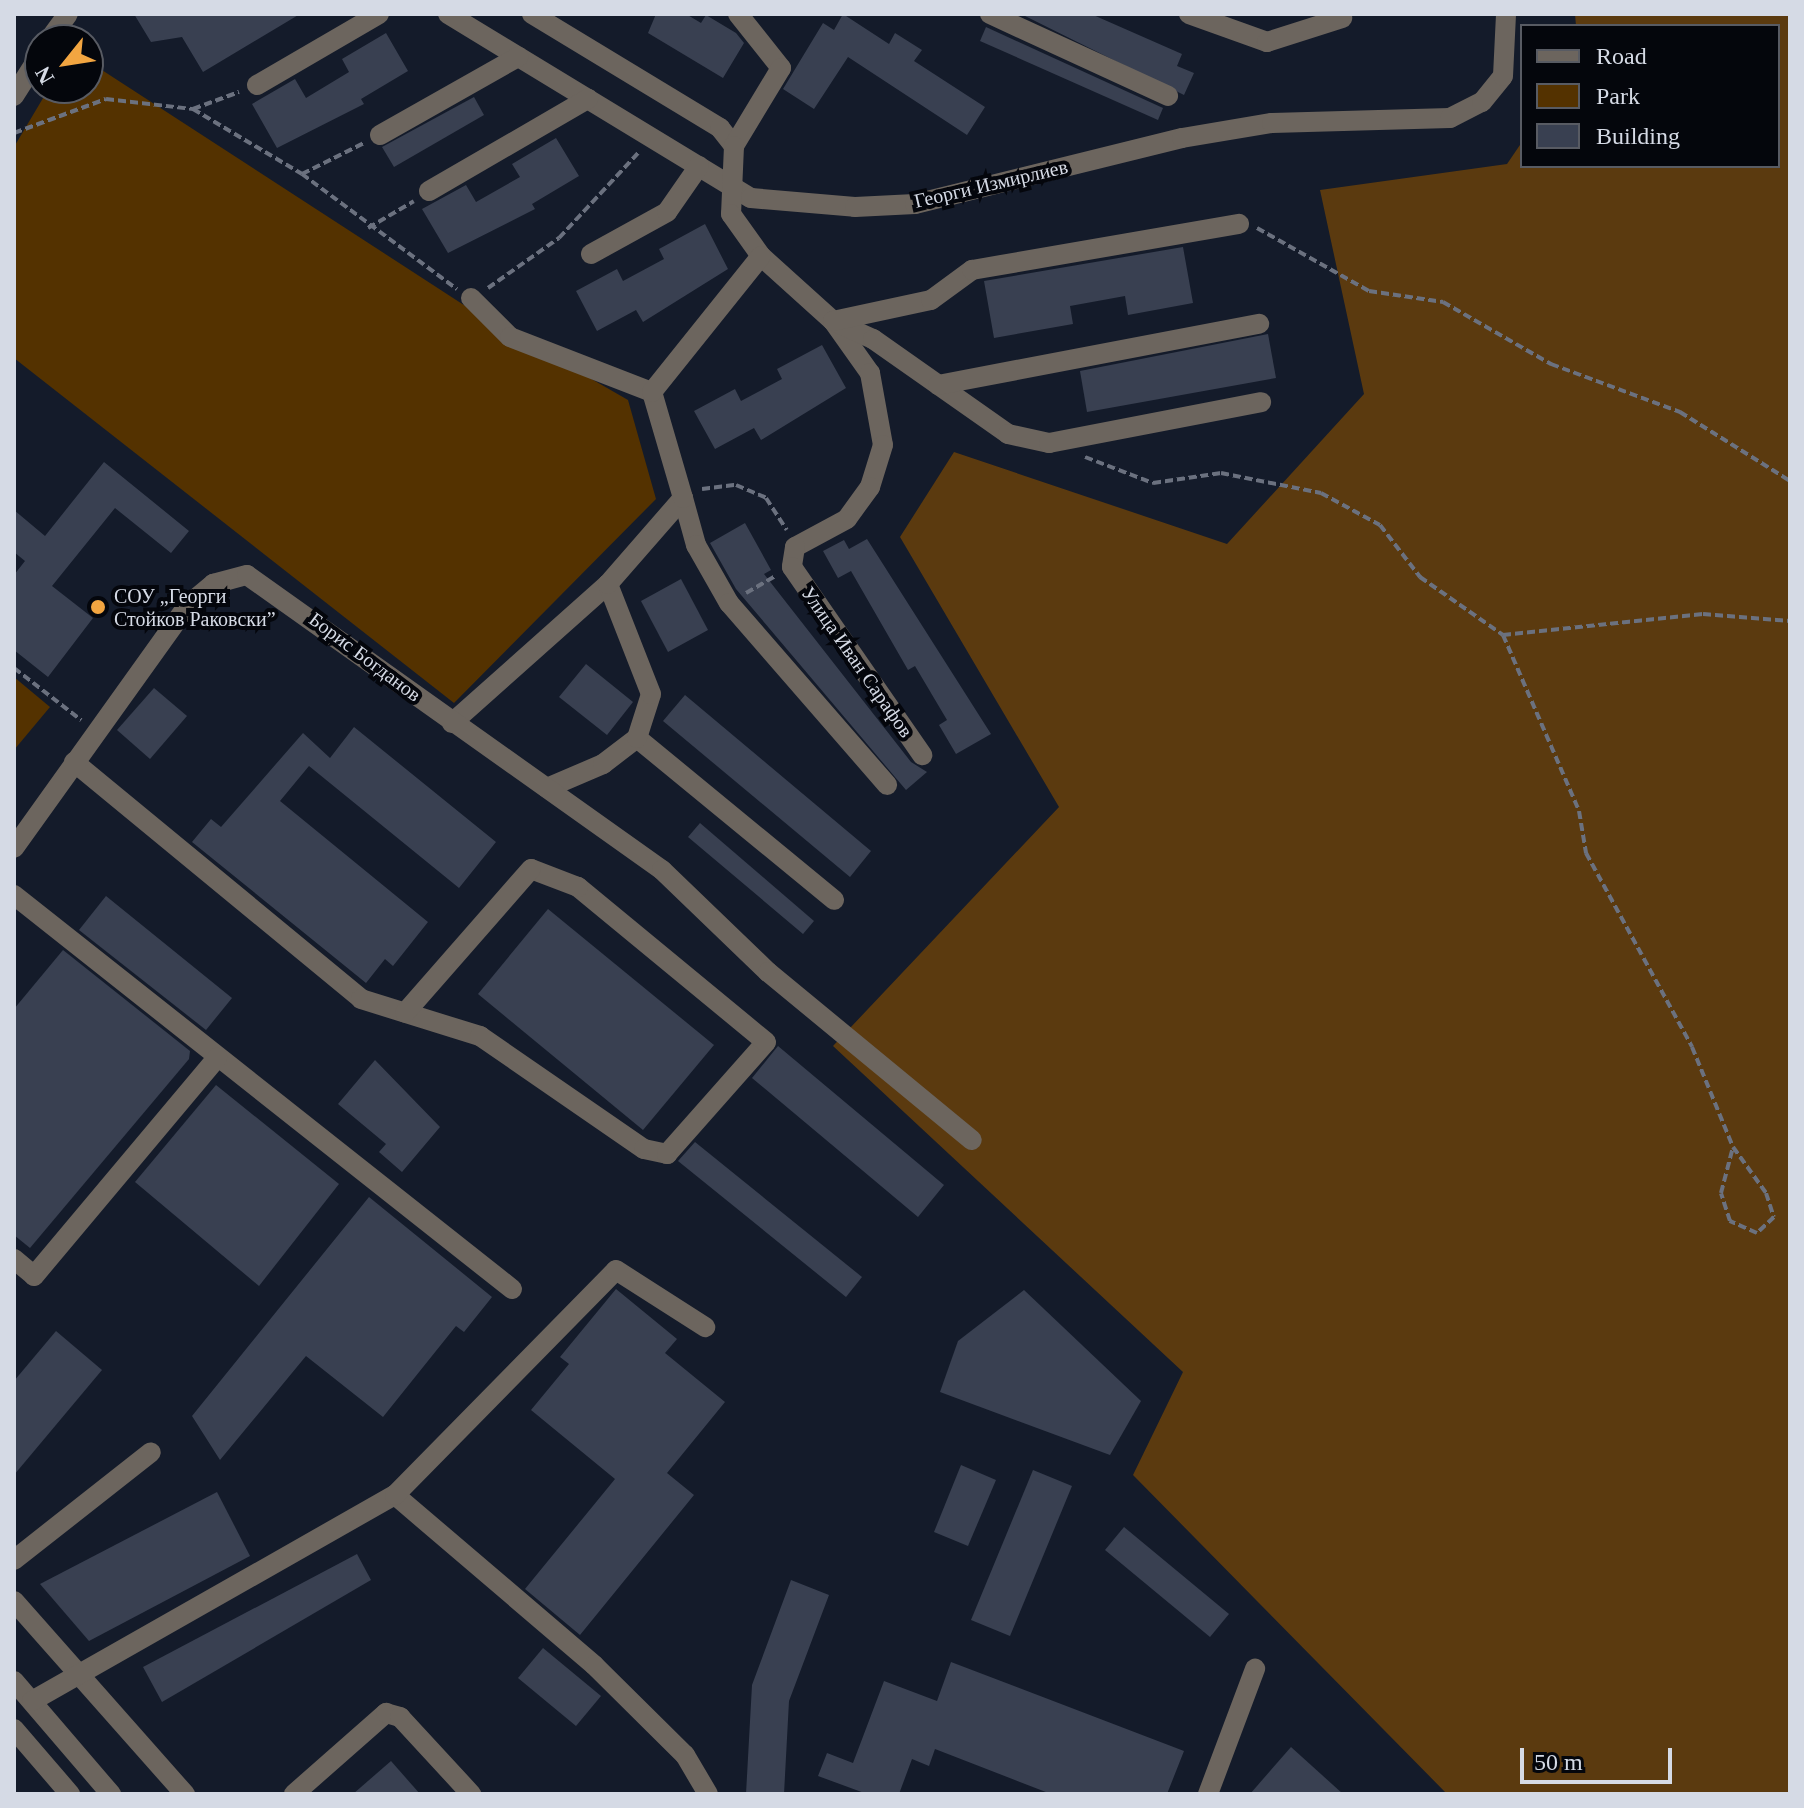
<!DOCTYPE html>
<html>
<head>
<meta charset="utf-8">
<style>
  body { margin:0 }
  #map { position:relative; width:1804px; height:1808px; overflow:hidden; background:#141b2a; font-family:"Times New Roman",serif }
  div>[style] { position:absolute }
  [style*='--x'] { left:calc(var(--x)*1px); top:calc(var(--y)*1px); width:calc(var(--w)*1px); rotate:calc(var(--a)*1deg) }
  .green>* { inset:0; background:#543200 }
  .forest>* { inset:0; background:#5b3a0f }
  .building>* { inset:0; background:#394051 }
  .path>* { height:4px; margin-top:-2px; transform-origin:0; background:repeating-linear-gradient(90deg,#6b717f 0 8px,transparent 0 12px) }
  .minor>* { height:20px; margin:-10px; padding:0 10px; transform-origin:10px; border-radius:10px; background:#6c655e }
  .dots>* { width:22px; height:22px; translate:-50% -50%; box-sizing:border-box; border:4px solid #04060c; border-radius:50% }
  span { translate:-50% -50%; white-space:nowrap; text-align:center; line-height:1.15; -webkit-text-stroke:8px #04060c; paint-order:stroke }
  .street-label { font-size:20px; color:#d5dae5 }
  .poi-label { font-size:20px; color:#d5dae5 }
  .left { translate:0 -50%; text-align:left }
  .frame { position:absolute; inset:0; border:16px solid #d5dae5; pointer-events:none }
  .legend { position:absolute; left:1520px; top:24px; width:260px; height:144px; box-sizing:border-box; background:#04060c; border:2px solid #585b63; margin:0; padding:10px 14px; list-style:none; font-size:24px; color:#d5dae5 }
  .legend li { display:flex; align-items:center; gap:16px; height:40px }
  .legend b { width:40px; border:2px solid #585b63 }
  .north { position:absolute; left:24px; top:24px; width:80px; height:80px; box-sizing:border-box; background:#04060c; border:2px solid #585b63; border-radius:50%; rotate:240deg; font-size:22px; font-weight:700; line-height:32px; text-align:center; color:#d5dae5 }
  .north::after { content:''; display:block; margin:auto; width:28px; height:36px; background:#f2a541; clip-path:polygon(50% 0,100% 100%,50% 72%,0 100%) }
  .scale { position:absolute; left:1520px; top:1748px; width:152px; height:36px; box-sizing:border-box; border:4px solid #d5dae5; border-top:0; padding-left:10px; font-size:24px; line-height:28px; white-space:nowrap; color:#d5dae5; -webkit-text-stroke:6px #04060c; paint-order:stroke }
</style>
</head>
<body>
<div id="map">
  <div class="green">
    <i style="clip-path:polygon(88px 61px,470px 309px,628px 400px,656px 499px,454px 703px,14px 358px,14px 147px,49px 88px,88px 88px)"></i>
    <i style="clip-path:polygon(14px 677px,50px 707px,14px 750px)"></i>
  </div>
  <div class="forest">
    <i style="clip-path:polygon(1575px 14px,1790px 14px,1790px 1794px,1447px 1794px,1133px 1475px,1183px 1372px,833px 1046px,1059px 807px,900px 537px,954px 452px,1227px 544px,1364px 394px,1320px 190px,1507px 164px,1522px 142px,1522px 166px,1778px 166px,1778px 26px,1576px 26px)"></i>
  </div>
  <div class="building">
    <i style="clip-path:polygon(134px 14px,300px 14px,203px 72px,182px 37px,151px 42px)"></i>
    <i style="clip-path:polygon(656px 14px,686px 14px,701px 23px,706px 15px,736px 33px,744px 43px,723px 78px,648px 33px)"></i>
    <i style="clip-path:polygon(843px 14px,889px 44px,895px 33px,922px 50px,914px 61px,985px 107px,967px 135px,848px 57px,814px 109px,783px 89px,823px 23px,834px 30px)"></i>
    <i style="clip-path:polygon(1021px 14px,1091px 14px,1182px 54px,1177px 66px,1194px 73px,1184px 95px)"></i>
    <i style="clip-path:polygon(986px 27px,1163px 108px,1158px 120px,980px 41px)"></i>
    <i style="clip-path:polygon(386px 33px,408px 71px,361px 99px,364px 104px,277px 148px,252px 104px,295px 79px,306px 98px,349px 72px,342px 59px)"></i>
    <i style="clip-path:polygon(474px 97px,484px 115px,394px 167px,382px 147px)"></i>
    <i style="clip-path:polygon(556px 138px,579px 176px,532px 204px,535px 209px,448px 253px,422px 209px,466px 185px,476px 202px,520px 177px,512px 164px)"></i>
    <i style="clip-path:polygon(705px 224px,728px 269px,643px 322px,636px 310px,597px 331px,576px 291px,617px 269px,623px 281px,664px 259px,659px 249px)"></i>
    <i style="clip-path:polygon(1183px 247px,1193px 303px,1128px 315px,1125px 296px,1070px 306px,1073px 324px,994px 338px,984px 281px)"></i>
    <i style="clip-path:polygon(1268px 334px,1276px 378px,1087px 412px,1080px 371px)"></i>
    <i style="clip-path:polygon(822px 345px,846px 388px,761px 440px,754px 428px,715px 449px,694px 411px,735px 389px,741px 401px,782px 379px,777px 369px)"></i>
    <i style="clip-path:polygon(104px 462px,189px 531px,171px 553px,115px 508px,52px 586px,93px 618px,48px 677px,14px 650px,14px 575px,25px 561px,14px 552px,14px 510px,45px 536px)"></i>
    <i style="clip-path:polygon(745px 523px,771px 570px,764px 574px,911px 762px,927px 772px,906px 790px,736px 589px,710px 543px)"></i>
    <i style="clip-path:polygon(867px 539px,991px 734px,956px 754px,939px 725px,947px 720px,915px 666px,908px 670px,851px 571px,838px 578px,823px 551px,844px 540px,849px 549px)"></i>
    <i style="clip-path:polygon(681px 579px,708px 630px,668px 652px,641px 601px)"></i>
    <i style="clip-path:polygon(586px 664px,633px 702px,607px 735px,559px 697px)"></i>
    <i style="clip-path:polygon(154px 688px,187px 716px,150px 759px,117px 730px)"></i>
    <i style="clip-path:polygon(685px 695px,871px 851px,850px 877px,663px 721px)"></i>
    <i style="clip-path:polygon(354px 727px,496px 842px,459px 888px,309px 766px,280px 801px,428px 922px,393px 966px,385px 959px,366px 983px,192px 842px,211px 819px,221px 827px,303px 733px,330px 758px)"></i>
    <i style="clip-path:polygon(700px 823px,814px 921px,803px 934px,688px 837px)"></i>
    <i style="clip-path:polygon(106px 896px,232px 998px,206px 1030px,79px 930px)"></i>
    <i style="clip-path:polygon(548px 909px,714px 1045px,643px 1130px,478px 994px)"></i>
    <i style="clip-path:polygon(63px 950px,190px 1051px,189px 1059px,30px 1248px,14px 1235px,14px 1009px)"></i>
    <i style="clip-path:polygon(778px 1046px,944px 1185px,918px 1217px,752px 1078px)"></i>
    <i style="clip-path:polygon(375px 1060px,440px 1127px,402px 1172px,379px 1152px,386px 1144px,338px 1104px)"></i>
    <i style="clip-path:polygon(216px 1085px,339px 1184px,259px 1286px,135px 1182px)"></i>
    <i style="clip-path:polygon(695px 1142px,862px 1277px,846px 1297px,678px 1161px)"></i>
    <i style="clip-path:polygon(369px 1197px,492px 1297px,464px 1332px,456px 1326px,383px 1417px,306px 1356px,220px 1460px,192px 1416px)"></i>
    <i style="clip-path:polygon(616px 1289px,677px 1339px,665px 1353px,725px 1402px,667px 1473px,694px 1495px,580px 1635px,525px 1589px,615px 1479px,531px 1410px,569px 1364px,560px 1357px)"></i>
    <i style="clip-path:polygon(1024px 1290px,1141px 1401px,1110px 1455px,940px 1392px,958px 1341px)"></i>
    <i style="clip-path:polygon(56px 1331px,102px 1370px,14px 1475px,14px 1381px)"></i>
    <i style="clip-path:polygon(961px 1465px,996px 1480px,968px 1546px,934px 1532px)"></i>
    <i style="clip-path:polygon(1033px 1470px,1072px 1486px,1010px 1636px,971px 1620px)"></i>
    <i style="clip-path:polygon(217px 1492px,250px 1556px,89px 1641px,40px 1584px)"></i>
    <i style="clip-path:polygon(1124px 1527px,1229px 1614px,1210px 1637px,1105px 1550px)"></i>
    <i style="clip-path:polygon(357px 1554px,371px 1580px,162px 1702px,143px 1667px)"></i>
    <i style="clip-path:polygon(791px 1580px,829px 1595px,789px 1701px,784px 1794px,746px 1794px,752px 1685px)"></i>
    <i style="clip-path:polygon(543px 1648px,601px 1696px,576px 1726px,518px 1678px)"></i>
    <i style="clip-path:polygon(951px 1662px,1184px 1751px,1167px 1794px,1051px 1794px,935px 1749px,929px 1766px,912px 1759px,899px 1794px,867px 1794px,818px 1776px,827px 1753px,853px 1763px,884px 1681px,937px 1701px)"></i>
    <i style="clip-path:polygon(1291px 1747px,1343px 1794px,1250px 1794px)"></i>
    <i style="clip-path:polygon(391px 1761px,420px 1794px,353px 1794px)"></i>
  </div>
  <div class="path">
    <i style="--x:193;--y:109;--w:49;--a:-20.3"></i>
    <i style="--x:14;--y:133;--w:98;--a:-20.3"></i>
    <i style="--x:106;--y:99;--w:88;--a:6.6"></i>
    <i style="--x:193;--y:109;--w:127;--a:30.8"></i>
    <i style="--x:302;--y:174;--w:193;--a:36.6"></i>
    <i style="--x:302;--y:174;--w:69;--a:-26.6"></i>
    <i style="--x:368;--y:228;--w:53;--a:-30.4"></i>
    <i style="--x:1257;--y:228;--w:129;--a:29.4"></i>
    <i style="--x:1369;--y:291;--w:75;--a:8.5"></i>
    <i style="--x:1443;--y:302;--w:125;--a:29.9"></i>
    <i style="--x:1551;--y:364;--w:138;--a:20.4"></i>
    <i style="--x:1680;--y:412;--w:130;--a:32.1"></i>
    <i style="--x:488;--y:288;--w:87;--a:-35.2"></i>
    <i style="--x:559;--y:238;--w:116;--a:-47.1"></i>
    <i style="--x:1085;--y:457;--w:73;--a:20.9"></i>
    <i style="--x:1153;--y:483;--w:69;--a:-8.4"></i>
    <i style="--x:1221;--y:473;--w:102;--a:11.3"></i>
    <i style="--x:1321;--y:493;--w:67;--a:28.5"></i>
    <i style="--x:1380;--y:525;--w:66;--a:52.4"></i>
    <i style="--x:1420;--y:577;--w:101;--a:34.9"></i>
    <i style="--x:1503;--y:635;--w:192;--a:66.6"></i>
    <i style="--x:1579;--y:811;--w:43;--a:80.5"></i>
    <i style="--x:1586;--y:853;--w:221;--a:61.3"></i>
    <i style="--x:1692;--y:1047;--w:108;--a:67.7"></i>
    <i style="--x:1733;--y:1147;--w:57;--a:54.3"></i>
    <i style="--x:1766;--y:1193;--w:25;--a:72"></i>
    <i style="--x:1774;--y:1217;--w:23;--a:137"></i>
    <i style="--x:1757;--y:1233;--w:30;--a:-156"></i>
    <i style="--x:1730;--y:1221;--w:29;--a:-108"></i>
    <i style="--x:1721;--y:1193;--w:48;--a:-75.4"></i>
    <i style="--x:702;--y:489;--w:34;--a:-7"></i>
    <i style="--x:736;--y:485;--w:33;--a:23"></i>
    <i style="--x:766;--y:498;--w:38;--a:57"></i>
    <i style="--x:746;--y:593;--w:34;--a:-30"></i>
    <i style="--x:1503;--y:635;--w:201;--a:-6"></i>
    <i style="--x:1703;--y:614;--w:87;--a:4.6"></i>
    <i style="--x:14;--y:668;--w:85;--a:37.8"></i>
  </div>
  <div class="minor">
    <i style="--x:448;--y:14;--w:354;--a:31.3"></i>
    <i style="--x:751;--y:198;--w:104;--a:4.9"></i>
    <i style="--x:855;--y:207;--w:60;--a:-2.9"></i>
    <i style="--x:915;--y:204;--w:275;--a:-13.9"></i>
    <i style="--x:1182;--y:138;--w:91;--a:-9.5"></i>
    <i style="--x:1272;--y:123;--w:178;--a:-1.6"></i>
    <i style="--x:1450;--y:118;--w:36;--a:-27"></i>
    <i style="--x:1482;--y:102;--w:33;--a:-51"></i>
    <i style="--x:1503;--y:76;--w:62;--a:-87.2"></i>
    <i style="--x:532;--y:14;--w:220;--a:31.2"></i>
    <i style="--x:720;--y:128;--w:23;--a:52"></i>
    <i style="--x:738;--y:14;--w:69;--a:51.5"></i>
    <i style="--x:781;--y:68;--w:91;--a:121.1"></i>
    <i style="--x:734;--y:146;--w:68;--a:92.5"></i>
    <i style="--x:731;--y:214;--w:52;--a:54.5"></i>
    <i style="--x:761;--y:256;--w:97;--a:42.1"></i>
    <i style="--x:833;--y:321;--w:64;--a:54.6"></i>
    <i style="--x:870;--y:373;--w:73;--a:79.8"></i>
    <i style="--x:883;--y:445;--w:44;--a:107.2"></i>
    <i style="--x:870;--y:487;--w:39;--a:126"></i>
    <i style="--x:847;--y:519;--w:59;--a:151.7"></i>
    <i style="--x:795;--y:547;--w:20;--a:99"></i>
    <i style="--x:792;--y:567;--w:229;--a:55.3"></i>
    <i style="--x:990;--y:14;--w:196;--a:24.7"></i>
    <i style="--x:1189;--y:14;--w:83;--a:19.7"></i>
    <i style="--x:1267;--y:42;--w:79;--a:-17.7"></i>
    <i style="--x:49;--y:40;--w:32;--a:-54"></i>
    <i style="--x:257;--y:85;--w:141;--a:-30.2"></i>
    <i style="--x:14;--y:96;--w:49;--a:-57.6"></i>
    <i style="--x:380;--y:135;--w:159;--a:-29.5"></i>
    <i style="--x:429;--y:191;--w:184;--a:-30.1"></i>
    <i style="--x:591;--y:254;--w:87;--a:-28.9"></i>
    <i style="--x:667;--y:212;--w:56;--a:-55.2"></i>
    <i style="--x:471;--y:298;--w:55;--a:45"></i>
    <i style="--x:510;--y:337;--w:152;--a:21.2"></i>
    <i style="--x:833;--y:321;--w:44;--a:24.2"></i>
    <i style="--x:873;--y:339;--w:165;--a:35.1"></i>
    <i style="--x:1008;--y:434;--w:42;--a:12.4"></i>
    <i style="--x:1049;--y:443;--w:216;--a:-10.9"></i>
    <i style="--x:833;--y:321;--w:100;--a:-12.1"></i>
    <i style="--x:931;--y:300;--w:51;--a:-36.2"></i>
    <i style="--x:972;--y:270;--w:271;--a:-9.8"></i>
    <i style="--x:938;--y:385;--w:327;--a:-10.8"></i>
    <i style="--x:683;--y:498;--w:49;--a:74.5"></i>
    <i style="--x:696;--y:545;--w:67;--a:60.4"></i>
    <i style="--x:729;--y:603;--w:241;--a:49"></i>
    <i style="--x:452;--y:723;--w:209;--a:-41.7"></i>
    <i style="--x:637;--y:738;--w:255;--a:39.4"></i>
    <i style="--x:74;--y:762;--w:372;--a:39.5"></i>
    <i style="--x:361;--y:999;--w:125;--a:17.3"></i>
    <i style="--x:480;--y:1036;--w:199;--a:34.6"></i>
    <i style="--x:644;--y:1149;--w:24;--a:12"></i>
    <i style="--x:667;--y:1154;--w:149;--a:-48.5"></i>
    <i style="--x:766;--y:1042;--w:244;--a:-140.5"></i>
    <i style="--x:578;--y:887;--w:50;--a:-159"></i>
    <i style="--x:531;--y:869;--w:191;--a:131.2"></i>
    <i style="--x:547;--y:788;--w:61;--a:-23.2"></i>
    <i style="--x:603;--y:764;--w:43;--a:-37.4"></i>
    <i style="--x:637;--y:738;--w:46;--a:-72.3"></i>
    <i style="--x:651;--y:694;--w:118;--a:-111.4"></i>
    <i style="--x:608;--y:584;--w:114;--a:-48.9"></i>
    <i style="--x:683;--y:498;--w:110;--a:-106.3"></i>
    <i style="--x:652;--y:392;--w:174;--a:-51.3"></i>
    <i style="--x:14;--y:848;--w:299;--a:-54.4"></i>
    <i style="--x:188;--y:605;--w:33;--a:-40"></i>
    <i style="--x:213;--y:584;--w:35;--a:-15"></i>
    <i style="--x:247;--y:575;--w:509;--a:35.41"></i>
    <i style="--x:662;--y:870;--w:147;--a:43.9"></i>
    <i style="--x:768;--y:972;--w:264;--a:39.5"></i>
    <i style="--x:14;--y:895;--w:635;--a:38.35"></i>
    <i style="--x:14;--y:1259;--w:26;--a:40"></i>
    <i style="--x:34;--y:1276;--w:285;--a:-50"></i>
    <i style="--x:395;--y:1495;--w:262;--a:40.5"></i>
    <i style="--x:594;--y:1665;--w:128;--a:44.7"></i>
    <i style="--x:685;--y:1755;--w:45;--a:59.5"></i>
    <i style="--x:14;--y:1560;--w:174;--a:-38.2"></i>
    <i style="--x:14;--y:1601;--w:258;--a:48.5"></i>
    <i style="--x:14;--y:1681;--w:149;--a:49.4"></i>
    <i style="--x:32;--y:1701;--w:417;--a:-29.6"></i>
    <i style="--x:395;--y:1495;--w:315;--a:-45.5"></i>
    <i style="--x:616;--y:1270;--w:106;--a:32.6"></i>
    <i style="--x:14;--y:1729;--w:86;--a:49.3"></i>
    <i style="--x:294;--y:1794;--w:123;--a:-41.4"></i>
    <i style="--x:386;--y:1713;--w:15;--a:16"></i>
    <i style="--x:400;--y:1717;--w:105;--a:47.3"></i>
    <i style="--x:1208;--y:1794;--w:134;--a:-69.4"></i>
  </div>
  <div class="dots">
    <i style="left:98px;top:607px;background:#f2a541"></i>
  </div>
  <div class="street-label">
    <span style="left:991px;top:184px;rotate:-13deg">Георги Измирлиев</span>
    <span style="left:365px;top:657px;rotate:37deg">Борис Богданов</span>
    <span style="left:857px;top:662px;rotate:55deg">Улица Иван Сарафов</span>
  </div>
  <div class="poi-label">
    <span class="left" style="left:114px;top:608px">СОУ „Георги<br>Стойков Раковски”</span>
  </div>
  <div class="frame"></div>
  <ul class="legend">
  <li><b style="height:10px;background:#6c655e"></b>Road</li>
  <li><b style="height:22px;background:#543200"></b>Park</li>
  <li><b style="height:22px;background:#394051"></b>Building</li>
  </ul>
  <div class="north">N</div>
  <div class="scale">50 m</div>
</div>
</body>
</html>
